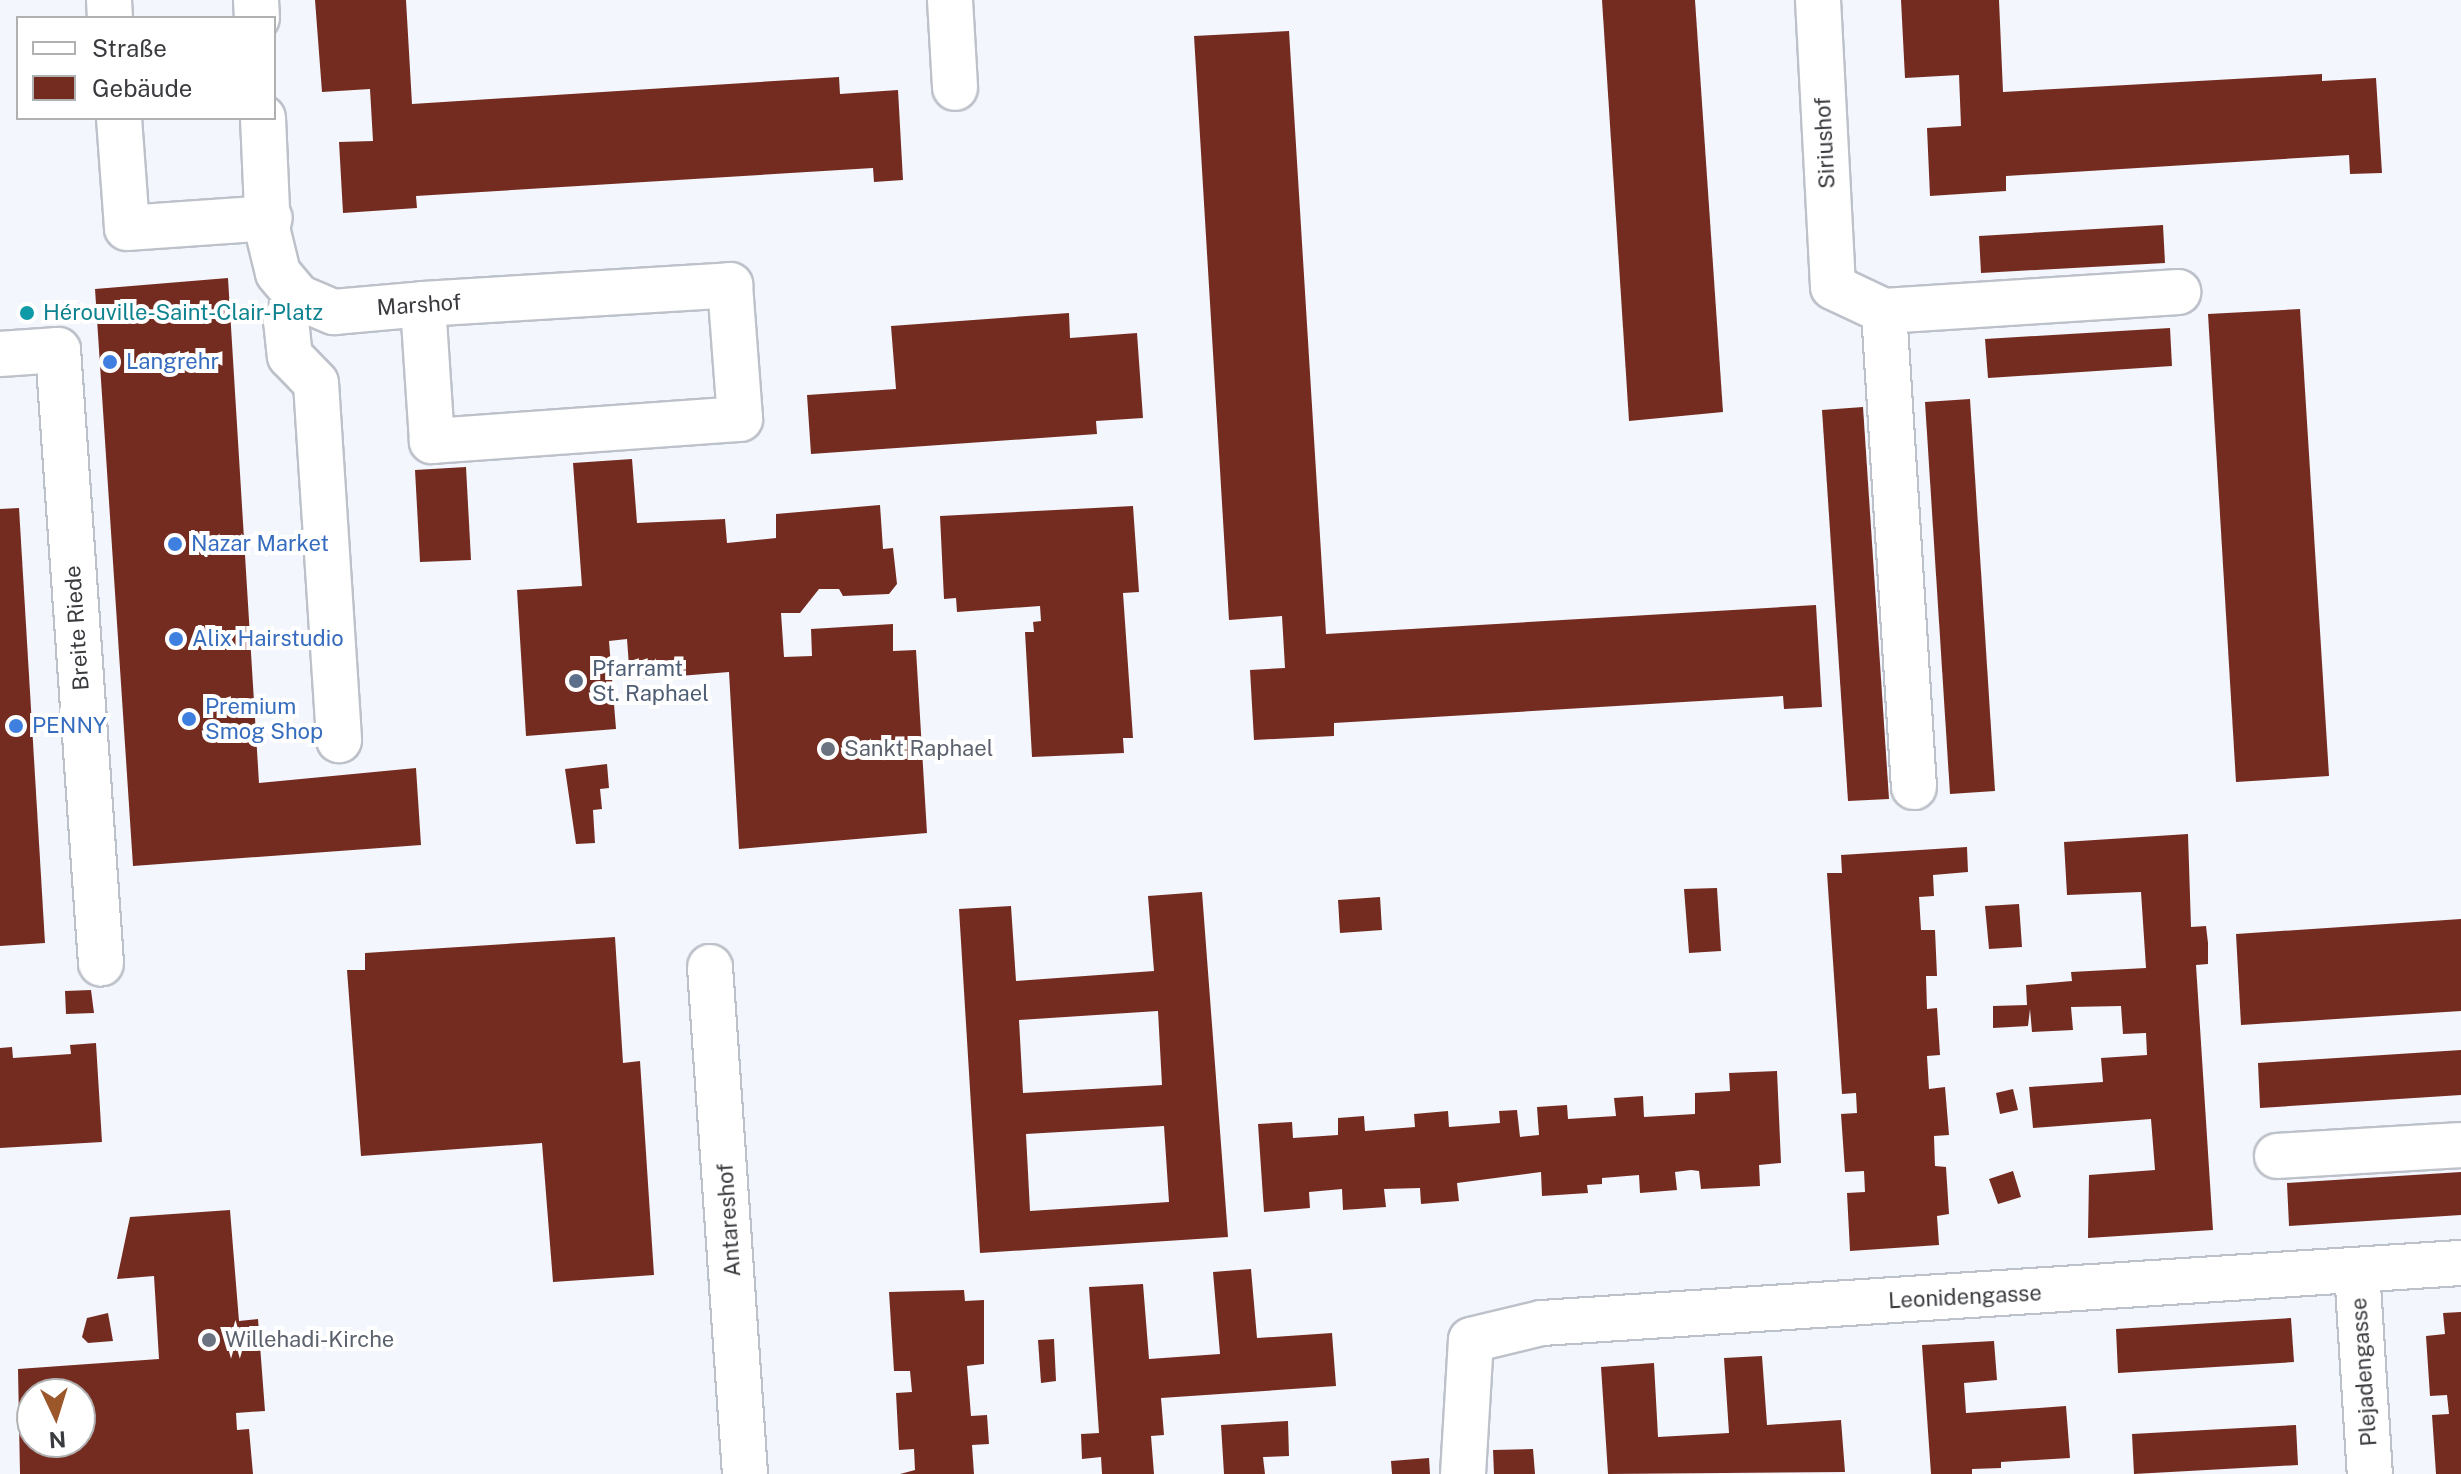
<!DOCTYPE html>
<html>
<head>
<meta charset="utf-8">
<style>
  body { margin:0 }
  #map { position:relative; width:2461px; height:1474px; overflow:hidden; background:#f3f6fd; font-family:"Public Sans",sans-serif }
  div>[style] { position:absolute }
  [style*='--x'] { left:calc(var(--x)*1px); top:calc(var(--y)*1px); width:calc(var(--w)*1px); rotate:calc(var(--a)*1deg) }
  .building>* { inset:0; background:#752c20 }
  .roads { filter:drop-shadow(2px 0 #bdc1c9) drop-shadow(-2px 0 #bdc1c9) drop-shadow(0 2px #bdc1c9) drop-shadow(0 -2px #bdc1c9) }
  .minor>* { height:44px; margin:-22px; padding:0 22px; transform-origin:22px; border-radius:22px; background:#fff }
  .dots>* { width:22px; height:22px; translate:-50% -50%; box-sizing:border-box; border:4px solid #fff; border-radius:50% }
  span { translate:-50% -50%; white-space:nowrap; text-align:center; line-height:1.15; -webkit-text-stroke:8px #fff; paint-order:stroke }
  .street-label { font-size:22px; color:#3a3b3f }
  .culture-label { font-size:22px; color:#0d838f }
  .left { translate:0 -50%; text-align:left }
  .shop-label { font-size:22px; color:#366cbe }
  .service-label { font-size:22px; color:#4e5e75 }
  .worship-label { font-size:22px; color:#5b616d }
  .legend { position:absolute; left:16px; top:16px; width:260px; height:104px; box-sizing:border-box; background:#fff; border:2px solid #b0b1b2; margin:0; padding:10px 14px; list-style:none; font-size:24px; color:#3a3b3f }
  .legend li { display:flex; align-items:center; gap:16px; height:40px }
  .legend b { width:40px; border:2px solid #b0b1b2 }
  .north { position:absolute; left:16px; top:1378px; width:80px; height:80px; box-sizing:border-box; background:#fff; border:2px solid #b0b1b2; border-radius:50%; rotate:176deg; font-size:22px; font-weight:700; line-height:32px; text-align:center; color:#3a3b3f }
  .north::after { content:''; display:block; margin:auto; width:28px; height:36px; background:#9b5629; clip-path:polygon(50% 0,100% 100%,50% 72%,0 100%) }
</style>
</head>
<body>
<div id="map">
  <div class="building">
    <i style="clip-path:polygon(315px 0,406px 0,412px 104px,839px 77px,840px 94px,898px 90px,903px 180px,874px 182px,873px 168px,807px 172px,416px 196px,417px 208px,343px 213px,339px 142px,373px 141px,370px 89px,322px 92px)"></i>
    <i style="clip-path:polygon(1602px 0,1695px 0,1723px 412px,1629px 421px)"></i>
    <i style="clip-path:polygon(1901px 0,1999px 0,2003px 92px,2322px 74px,2322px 81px,2376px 78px,2382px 173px,2350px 174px,2349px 155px,2006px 176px,2006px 191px,1930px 196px,1927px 128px,1961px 126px,1959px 75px,1905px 78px)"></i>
    <i style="clip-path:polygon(1289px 31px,1326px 634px,1816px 605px,1822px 707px,1784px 709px,1783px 696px,1334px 723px,1334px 736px,1254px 740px,1250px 670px,1285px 668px,1282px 616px,1229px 620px,1194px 36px)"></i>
    <i style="clip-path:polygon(2163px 225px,2165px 263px,1981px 273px,1979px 236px)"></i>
    <i style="clip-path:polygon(228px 278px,259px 783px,416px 768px,421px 845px,133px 866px,95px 289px)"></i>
    <i style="clip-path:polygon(2300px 309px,2329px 776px,2236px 782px,2208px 314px)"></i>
    <i style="clip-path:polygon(1069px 313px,1070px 338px,1137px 333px,1143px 418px,1096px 421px,1097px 434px,811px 454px,807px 395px,896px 389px,891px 326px)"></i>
    <i style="clip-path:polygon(2170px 328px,2172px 366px,1988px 378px,1985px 339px)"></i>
    <i style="clip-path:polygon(1970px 399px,1995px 791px,1950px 794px,1925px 402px)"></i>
    <i style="clip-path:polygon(1863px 407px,1889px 799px,1848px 801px,1822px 410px)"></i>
    <i style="clip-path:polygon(632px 459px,637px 523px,725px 519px,727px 543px,776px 538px,776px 514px,880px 505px,883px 549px,893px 548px,897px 584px,889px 594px,843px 596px,839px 589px,819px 589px,800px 613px,781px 613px,784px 657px,812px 656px,811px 629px,893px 624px,893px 651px,916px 650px,927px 833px,739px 849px,729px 672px,630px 680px,627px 639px,609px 641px,616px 729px,526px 736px,517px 590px,582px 586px,573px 463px)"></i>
    <i style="clip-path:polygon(466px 467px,471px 560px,420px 562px,415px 470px)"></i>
    <i style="clip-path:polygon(1133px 506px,1139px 592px,1123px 593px,1133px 738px,1123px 738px,1124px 753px,1032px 757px,1025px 632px,1034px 632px,1033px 622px,1041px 621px,1040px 606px,957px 612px,956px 598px,944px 599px,940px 516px)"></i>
    <i style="clip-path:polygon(19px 508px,45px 943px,0 946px,0 509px)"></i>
    <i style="clip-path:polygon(607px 764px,609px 788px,600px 789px,602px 809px,593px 810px,595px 843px,576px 844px,565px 769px)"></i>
    <i style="clip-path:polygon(2188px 834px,2191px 927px,2206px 926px,2208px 943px,2208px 964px,2196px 965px,2213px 1230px,2088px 1238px,2089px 1175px,2155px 1170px,2151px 1119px,2033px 1128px,2029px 1087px,2103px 1082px,2101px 1058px,2147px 1055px,2146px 1033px,2123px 1034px,2121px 1006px,2071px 1007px,2073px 1030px,2032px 1032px,2030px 1009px,2028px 1026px,1993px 1028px,1993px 1006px,2027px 1005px,2026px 985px,2072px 981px,2071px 972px,2146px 968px,2141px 892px,2067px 895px,2064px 842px)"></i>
    <i style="clip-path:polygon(1967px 847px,1968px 872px,1933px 875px,1934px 896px,1919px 897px,1921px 930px,1935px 930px,1937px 976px,1926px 976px,1927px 1009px,1937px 1008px,1940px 1055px,1927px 1056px,1929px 1089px,1945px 1087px,1949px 1135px,1934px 1136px,1935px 1166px,1946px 1167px,1949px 1214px,1937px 1216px,1939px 1245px,1850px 1251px,1847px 1193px,1865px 1192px,1864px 1171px,1845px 1172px,1841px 1114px,1857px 1113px,1856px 1093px,1842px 1094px,1827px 873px,1842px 873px,1841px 855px)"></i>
    <i style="clip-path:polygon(1717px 888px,1721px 951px,1689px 953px,1684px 889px)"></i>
    <i style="clip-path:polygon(evenodd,1202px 892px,1228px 1237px,980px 1253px,959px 909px,1011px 906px,1016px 981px,1154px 971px,1148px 896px,1202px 892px,1158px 1011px,1162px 1085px,1023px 1093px,1019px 1020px,1158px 1011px,1202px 892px,1164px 1126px,1169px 1202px,1030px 1211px,1026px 1134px,1164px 1126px)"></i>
    <i style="clip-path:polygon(1380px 897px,1382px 930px,1340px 933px,1338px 900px)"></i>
    <i style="clip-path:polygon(2019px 904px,2022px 947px,1989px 949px,1985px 906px)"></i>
    <i style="clip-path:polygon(2461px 919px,2461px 1011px,2241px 1025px,2236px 934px)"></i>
    <i style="clip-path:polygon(615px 937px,623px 1063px,640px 1061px,654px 1275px,553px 1282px,542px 1143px,361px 1156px,347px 970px,365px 970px,365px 953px)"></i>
    <i style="clip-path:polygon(91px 990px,94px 1013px,66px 1014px,65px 991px)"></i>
    <i style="clip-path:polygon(96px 1043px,102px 1142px,0 1148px,0 1048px,12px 1047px,13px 1058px,71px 1054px,70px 1045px)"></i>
    <i style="clip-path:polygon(2461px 1050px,2461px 1095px,2260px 1108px,2258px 1063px)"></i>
    <i style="clip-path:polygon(1777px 1071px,1781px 1163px,1759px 1165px,1760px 1186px,1701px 1189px,1699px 1171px,1691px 1170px,1675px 1172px,1677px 1190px,1640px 1193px,1639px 1175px,1602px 1178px,1602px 1184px,1587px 1185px,1588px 1193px,1542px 1196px,1541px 1172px,1457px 1183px,1459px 1201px,1421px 1204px,1420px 1188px,1384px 1189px,1386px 1207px,1343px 1210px,1342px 1189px,1309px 1192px,1310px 1208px,1264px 1212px,1258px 1124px,1292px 1122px,1293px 1138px,1338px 1135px,1338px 1118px,1364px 1116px,1365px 1131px,1415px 1127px,1414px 1114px,1448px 1111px,1449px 1127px,1500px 1123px,1499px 1111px,1517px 1110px,1520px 1137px,1539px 1135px,1537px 1107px,1567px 1105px,1568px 1119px,1616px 1116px,1614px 1098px,1643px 1096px,1644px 1117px,1695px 1114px,1695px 1093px,1730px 1091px,1729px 1073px)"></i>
    <i style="clip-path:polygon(2013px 1089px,2018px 1110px,2000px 1114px,1996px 1093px)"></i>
    <i style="clip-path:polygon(2013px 1171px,2021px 1197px,1998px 1204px,1989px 1179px)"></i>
    <i style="clip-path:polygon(2461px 1172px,2461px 1215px,2289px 1226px,2287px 1183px)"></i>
    <i style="clip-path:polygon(evenodd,230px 1210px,239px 1321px,258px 1319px,265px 1411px,236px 1413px,237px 1430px,249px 1429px,253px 1474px,20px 1474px,18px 1369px,159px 1359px,154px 1276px,117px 1279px,130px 1217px,230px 1210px,32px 1394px,80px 1394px,80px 1442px,32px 1442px,32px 1394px)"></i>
    <i style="clip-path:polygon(1251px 1269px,1257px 1338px,1332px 1333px,1336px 1386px,1161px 1398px,1164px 1435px,1151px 1436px,1154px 1474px,1102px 1474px,1101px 1457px,1082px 1459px,1081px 1434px,1099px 1433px,1089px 1287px,1143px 1284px,1149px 1359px,1220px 1354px,1213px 1272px)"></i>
    <i style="clip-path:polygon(964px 1290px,965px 1301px,984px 1300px,984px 1364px,967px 1366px,971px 1416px,987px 1415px,989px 1444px,972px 1445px,974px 1474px,900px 1474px,915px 1470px,914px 1449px,899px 1450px,896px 1393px,912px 1392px,910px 1371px,894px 1371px,889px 1292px)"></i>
    <i style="clip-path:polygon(2461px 1312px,2461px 1474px,2436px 1474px,2432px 1415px,2449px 1414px,2447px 1395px,2430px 1396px,2426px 1336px,2445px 1334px,2443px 1313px)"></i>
    <i style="clip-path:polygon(108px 1313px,113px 1341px,88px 1343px,82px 1337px,87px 1318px)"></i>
    <i style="clip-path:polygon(2291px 1318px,2294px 1362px,2118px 1373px,2116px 1329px)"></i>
    <i style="clip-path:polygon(1054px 1339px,1056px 1381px,1041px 1383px,1038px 1340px)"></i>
    <i style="clip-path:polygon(1994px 1341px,1997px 1380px,1964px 1383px,1966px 1413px,2066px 1406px,2070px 1458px,2001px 1462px,2001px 1468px,1972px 1469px,1972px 1474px,1931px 1474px,1922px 1345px)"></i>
    <i style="clip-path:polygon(1762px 1356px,1767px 1425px,1841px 1420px,1845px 1472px,1608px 1474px,1601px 1367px,1654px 1363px,1658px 1437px,1729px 1433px,1724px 1358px)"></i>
    <i style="clip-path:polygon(1288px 1421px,1289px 1456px,1263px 1457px,1265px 1474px,1224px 1474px,1221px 1425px)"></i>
    <i style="clip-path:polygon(2296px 1425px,2298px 1465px,2134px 1474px,2132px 1434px)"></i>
    <i style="clip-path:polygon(1533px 1449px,1535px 1474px,1494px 1474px,1493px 1450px)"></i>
    <i style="clip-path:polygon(1429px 1458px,1430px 1474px,1392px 1474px,1391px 1461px)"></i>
  </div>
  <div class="roads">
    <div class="minor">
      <i style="--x:109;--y:0;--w:18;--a:87"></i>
      <i style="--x:256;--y:0;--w:18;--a:87"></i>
      <i style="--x:950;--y:0;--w:88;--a:86.7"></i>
      <i style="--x:1818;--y:0;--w:287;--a:87"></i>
      <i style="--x:1833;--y:287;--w:56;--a:25.2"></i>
      <i style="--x:1884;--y:311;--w:295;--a:-3.7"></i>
      <i style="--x:119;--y:118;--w:110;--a:85.8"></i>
      <i style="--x:127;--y:228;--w:143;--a:-4"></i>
      <i style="--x:263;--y:118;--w:114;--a:87.5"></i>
      <i style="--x:268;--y:232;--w:42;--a:76.3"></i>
      <i style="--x:278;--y:273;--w:31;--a:50"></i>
      <i style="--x:298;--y:297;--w:39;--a:23"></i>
      <i style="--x:334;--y:312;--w:89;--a:-5.1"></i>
      <i style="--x:423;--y:304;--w:308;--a:-3.5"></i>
      <i style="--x:730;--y:285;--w:134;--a:85.7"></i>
      <i style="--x:740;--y:419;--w:309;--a:175.9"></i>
      <i style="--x:432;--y:441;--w:137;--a:-93.8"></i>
      <i style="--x:298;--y:297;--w:26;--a:118"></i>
      <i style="--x:286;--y:320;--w:36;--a:84"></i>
      <i style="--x:290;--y:356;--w:37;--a:46"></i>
      <i style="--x:316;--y:383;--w:358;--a:86.3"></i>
      <i style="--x:1884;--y:311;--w:477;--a:86.4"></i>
      <i style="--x:0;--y:354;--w:58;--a:-3.9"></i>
      <i style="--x:58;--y:350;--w:615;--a:85.99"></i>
      <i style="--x:710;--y:967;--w:508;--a:86.05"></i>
      <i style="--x:2277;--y:1156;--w:184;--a:-3.4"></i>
      <i style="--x:2357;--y:1270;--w:204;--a:86.4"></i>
      <i style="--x:1463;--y:1474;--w:134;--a:-86.6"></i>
      <i style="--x:1471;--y:1340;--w:73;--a:-13.5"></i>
      <i style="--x:1542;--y:1323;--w:921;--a:-3.74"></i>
    </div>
  </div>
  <div class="dots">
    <i style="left:27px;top:313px;background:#0f9aa8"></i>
    <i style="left:110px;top:362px;background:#3f7fe0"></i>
    <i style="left:175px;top:544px;background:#3f7fe0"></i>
    <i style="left:176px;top:639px;background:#3f7fe0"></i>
    <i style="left:576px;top:681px;background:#5c6f8a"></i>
    <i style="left:189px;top:719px;background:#3f7fe0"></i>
    <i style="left:16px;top:726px;background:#3f7fe0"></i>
    <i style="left:828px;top:749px;background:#6b7280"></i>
    <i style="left:209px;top:1340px;background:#6b7280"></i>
  </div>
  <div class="street-label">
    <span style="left:1825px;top:143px;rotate:-93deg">Siriushof</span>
    <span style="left:419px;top:305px;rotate:-4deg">Marshof</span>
    <span style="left:77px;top:628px;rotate:-94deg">Breite Riede</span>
    <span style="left:729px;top:1220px;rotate:-94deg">Antareshof</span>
    <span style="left:1965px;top:1297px;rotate:-3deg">Leonidengasse</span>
    <span style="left:2364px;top:1372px;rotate:-94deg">Plejadengasse</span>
  </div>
  <div class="culture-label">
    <span class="left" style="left:43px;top:313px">Hérouville-Saint-Clair-Platz</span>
  </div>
  <div class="shop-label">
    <span class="left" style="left:126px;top:362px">Langrehr</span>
    <span class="left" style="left:191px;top:544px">Nazar Market</span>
    <span class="left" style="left:192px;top:639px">Alix Hairstudio</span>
    <span class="left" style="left:205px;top:719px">Premium<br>Smog Shop</span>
    <span class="left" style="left:32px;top:726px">PENNY</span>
  </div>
  <div class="service-label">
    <span class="left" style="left:592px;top:681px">Pfarramt<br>St. Raphael</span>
  </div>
  <div class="worship-label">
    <span class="left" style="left:844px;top:749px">Sankt Raphael</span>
    <span class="left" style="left:225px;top:1340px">Willehadi-Kirche</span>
  </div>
  <ul class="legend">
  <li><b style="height:10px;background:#fff"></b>Straße</li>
  <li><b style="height:22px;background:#752c20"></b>Gebäude</li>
  </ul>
  <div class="north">N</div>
</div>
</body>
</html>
